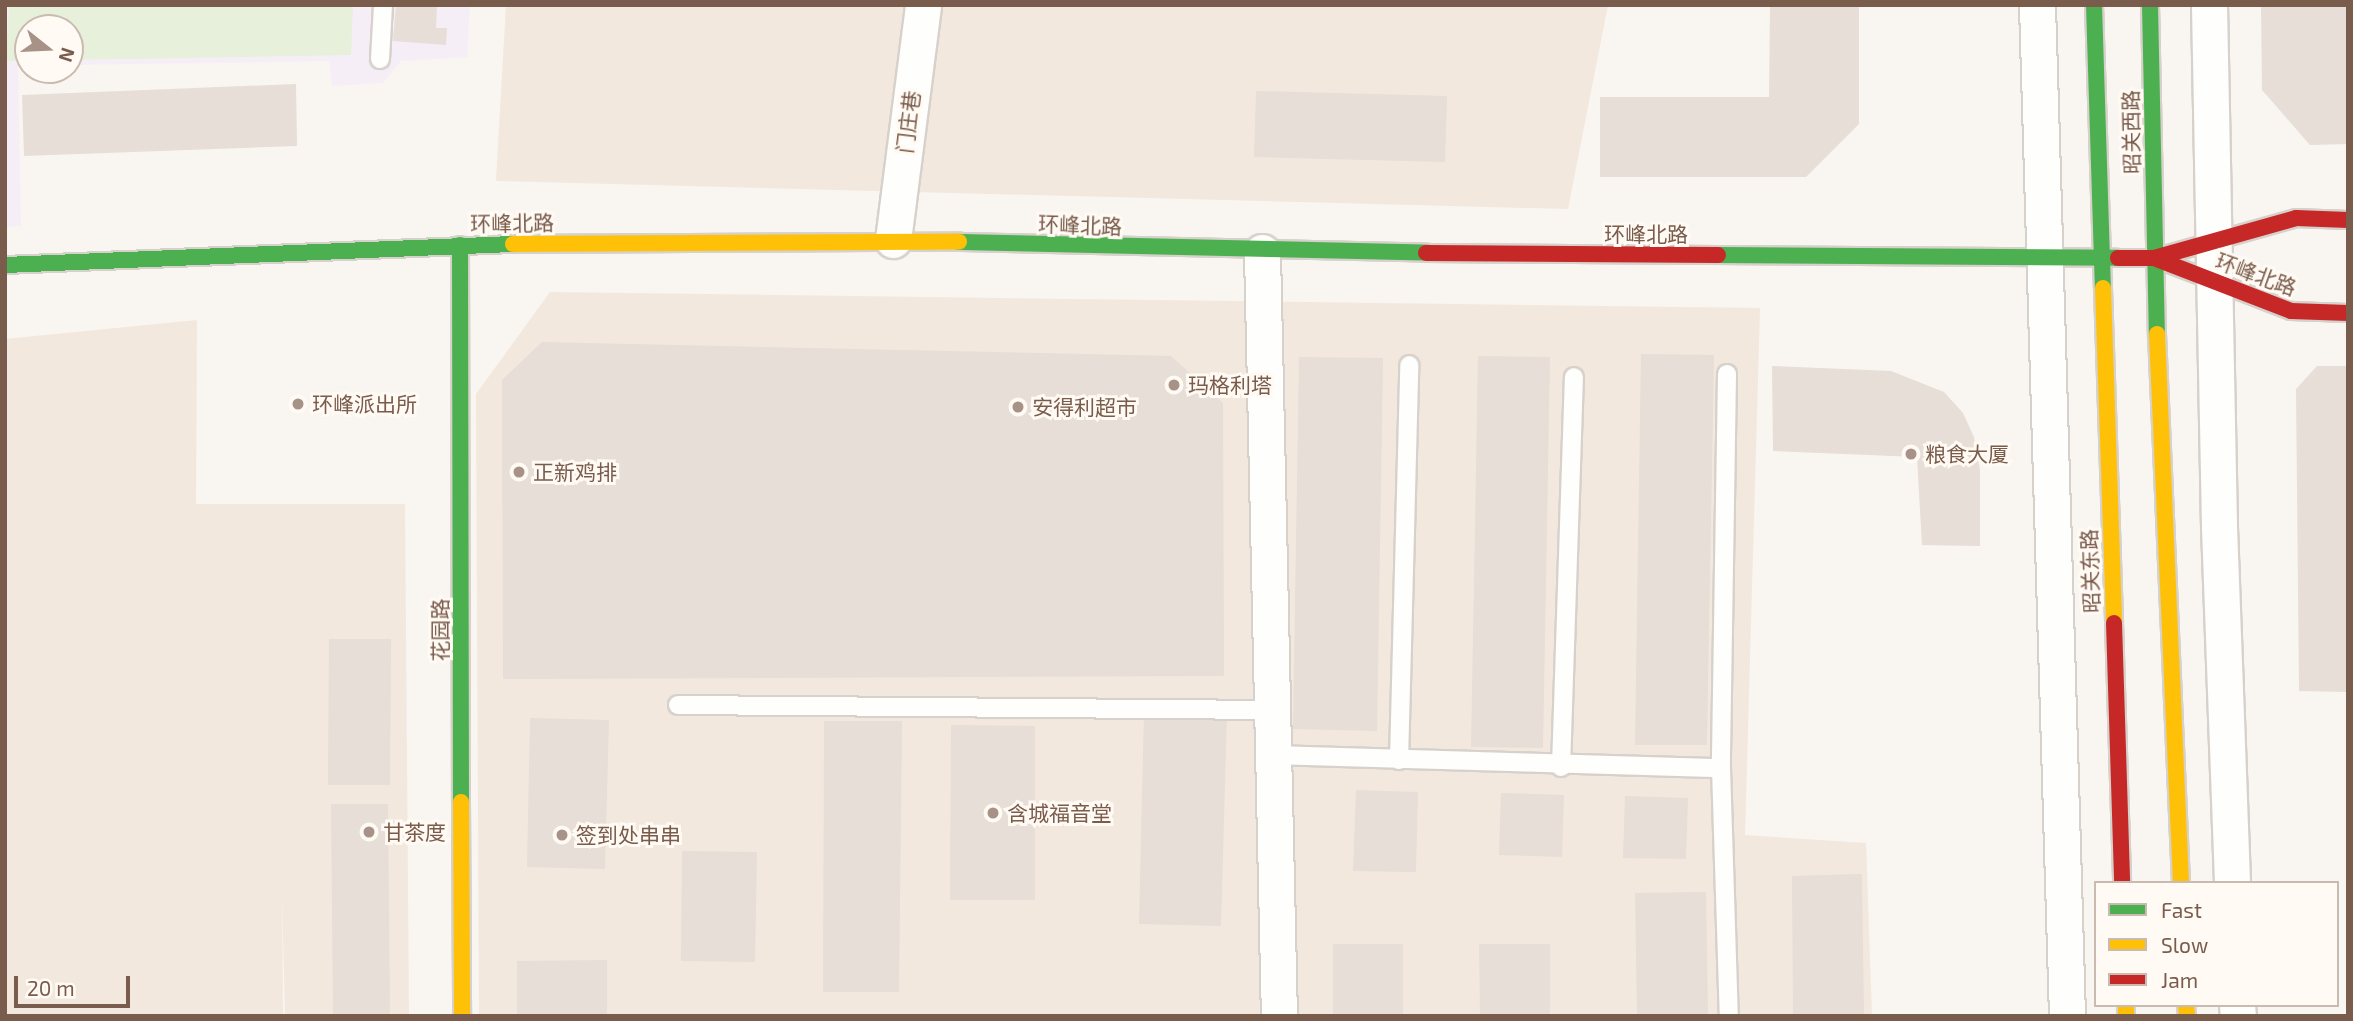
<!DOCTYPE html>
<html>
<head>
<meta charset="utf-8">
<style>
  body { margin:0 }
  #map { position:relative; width:2353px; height:1021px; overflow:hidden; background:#f9f5f0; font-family:"Exo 2","Noto Sans SC",sans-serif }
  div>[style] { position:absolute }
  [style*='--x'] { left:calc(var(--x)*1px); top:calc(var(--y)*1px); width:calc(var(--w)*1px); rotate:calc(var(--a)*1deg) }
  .residential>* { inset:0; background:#f2e8de }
  .education>* { inset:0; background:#f6eef6 }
  .green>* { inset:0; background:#e7f0db }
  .building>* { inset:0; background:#e6ded7 }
  .roads { filter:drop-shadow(2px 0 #d7d1cb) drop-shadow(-2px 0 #d7d1cb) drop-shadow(0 2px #d7d1cb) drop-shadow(0 -2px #d7d1cb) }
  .lane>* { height:18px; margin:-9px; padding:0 9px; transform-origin:9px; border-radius:9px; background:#fefefd }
  .street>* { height:35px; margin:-17.5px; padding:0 17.5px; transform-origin:17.5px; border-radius:17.5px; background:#fefefd }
  .fast>* { height:16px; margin:-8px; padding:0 8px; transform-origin:8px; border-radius:8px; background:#4caf50 }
  .slow>* { height:16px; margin:-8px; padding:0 8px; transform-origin:8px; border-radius:8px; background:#ffc107 }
  .jam>* { height:16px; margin:-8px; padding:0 8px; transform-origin:8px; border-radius:8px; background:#c62828 }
  .dots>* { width:19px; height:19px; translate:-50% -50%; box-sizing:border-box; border:4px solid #fffaf3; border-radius:50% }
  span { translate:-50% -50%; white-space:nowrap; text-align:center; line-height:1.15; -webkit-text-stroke:6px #fffaf3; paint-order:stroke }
  .street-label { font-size:21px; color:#7a5c4d }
  .poi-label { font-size:21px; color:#7a5c4d }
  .left { translate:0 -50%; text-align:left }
  .frame { position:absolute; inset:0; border:7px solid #7a5c4d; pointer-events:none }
  .legend { position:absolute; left:2094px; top:881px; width:245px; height:126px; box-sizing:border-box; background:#fffaf3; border:2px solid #cabbb1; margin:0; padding:9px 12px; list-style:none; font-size:21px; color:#7a5c4d }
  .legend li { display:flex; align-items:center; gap:14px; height:35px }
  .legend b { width:35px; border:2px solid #cabbb1 }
  .north { position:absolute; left:14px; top:14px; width:70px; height:70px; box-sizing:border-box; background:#fffaf3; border:2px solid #cabbb1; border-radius:50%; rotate:108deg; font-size:19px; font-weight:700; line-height:28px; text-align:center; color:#7a5c4d }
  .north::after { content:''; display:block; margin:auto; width:24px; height:32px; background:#a69286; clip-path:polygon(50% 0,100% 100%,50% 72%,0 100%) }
  .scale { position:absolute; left:14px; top:976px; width:116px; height:32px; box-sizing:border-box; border:4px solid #7a5c4d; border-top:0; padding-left:9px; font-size:21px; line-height:24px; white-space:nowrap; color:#7a5c4d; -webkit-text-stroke:5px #fffaf3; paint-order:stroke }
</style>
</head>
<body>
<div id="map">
  <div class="residential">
    <i style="clip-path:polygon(506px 5px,1608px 5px,1568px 209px,496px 181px)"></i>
    <i style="clip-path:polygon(550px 292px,1760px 308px,1745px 835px,1866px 843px,1872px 1016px,479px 1016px,476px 394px)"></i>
    <i style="clip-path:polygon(197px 320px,196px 504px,405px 504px,409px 1016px,285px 1016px,282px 893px,283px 1016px,5px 1016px,5px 339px)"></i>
  </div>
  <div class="education">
    <i style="clip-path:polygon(5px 5px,470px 5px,467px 57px,401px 61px,383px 83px,332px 86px,329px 61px,70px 65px,70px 28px,28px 28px,28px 66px,18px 67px,21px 226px,5px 227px)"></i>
  </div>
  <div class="green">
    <i style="clip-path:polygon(9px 5px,353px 5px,351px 55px,70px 60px,70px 28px,28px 28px,28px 61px,6px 61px)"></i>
  </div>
  <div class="building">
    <i style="clip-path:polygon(396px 5px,437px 5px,436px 28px,447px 28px,446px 45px,393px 41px)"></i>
    <i style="clip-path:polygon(1770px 5px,1859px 5px,1859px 124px,1806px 177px,1600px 177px,1600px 97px,1769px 97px)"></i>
    <i style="clip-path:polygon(2261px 5px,2348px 5px,2348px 144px,2310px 145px,2262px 90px)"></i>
    <i style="clip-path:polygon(296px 84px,297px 146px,24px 156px,22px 95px)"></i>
    <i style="clip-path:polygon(1256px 91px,1447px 96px,1445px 162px,1254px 157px)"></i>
    <i style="clip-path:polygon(542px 342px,1171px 356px,1223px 403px,1224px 676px,503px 679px,502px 380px)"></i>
    <i style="clip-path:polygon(1641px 354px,1714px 355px,1707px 745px,1635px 745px)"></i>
    <i style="clip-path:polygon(1478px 356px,1550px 357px,1543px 748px,1471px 747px)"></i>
    <i style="clip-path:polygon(1299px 357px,1383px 358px,1377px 731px,1293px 729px)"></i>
    <i style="clip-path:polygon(1772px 366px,1891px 371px,1944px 392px,1963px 413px,1974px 437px,1980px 470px,1980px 546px,1922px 545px,1917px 457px,1773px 451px)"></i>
    <i style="clip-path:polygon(2317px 366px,2348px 366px,2348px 692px,2299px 691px,2296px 389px)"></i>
    <i style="clip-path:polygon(329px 639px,391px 639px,390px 785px,328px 785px)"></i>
    <i style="clip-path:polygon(1144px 710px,1227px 712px,1221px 926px,1139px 924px)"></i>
    <i style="clip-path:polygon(530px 718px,609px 720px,605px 869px,527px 867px)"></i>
    <i style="clip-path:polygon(824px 721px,902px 721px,899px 992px,823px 992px)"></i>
    <i style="clip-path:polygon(951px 725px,1035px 726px,1035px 900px,950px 900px)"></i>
    <i style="clip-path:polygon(1356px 790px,1418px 792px,1416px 872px,1353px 871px)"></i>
    <i style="clip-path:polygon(1501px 793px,1564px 795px,1562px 857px,1499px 855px)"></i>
    <i style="clip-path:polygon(1625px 796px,1688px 798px,1686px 859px,1623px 858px)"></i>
    <i style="clip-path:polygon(331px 804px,388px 804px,390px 1016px,333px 1016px)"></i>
    <i style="clip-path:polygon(682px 851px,757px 852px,755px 962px,681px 961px)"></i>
    <i style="clip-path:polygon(1862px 874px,1864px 1016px,1793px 1016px,1792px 876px)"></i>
    <i style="clip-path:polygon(1706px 892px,1708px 1016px,1637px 1016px,1635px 893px)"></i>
    <i style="clip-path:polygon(1333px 944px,1403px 944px,1403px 1016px,1333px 1016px)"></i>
    <i style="clip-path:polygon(1479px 944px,1550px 944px,1550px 1016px,1480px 1016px)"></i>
    <i style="clip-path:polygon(607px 960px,607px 1016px,517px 1016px,517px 961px)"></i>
  </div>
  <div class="roads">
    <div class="lane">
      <i style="--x:380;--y:59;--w:54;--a:-86.8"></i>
      <i style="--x:1727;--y:374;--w:394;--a:90.9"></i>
      <i style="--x:1721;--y:768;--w:248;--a:88.2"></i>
      <i style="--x:678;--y:705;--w:594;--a:0.48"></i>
      <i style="--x:1273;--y:755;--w:448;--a:1.7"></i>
      <i style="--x:1399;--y:760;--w:395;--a:-88.5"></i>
      <i style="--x:1561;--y:767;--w:390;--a:-88.1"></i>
    </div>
    <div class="street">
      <i style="--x:2037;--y:5;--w:1011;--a:88.3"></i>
      <i style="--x:2209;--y:5;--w:522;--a:88.9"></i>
      <i style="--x:2219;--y:527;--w:356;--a:87.9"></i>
      <i style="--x:893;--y:240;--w:237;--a:-82.7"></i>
      <i style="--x:1262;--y:252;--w:764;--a:88.73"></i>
      <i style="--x:2237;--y:1005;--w:11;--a:85"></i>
    </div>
    <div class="fast">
      <i style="--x:2094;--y:5;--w:283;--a:88.2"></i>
      <i style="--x:2150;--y:5;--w:329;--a:88.8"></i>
      <i style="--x:959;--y:242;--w:467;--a:1.3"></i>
      <i style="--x:460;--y:245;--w:557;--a:89.9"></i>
      <i style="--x:1718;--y:255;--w:400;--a:0.4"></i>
      <i style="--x:5;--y:265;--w:508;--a:-2.37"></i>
    </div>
    <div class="slow">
      <i style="--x:513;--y:244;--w:446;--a:-0.3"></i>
      <i style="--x:2103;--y:288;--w:335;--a:88.1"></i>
      <i style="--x:2157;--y:334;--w:550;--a:87.5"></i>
      <i style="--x:461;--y:802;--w:214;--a:89.7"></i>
      <i style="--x:2126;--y:1005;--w:11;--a:90"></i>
      <i style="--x:2186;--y:1005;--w:11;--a:85"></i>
    </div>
    <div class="jam">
      <i style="--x:1426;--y:253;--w:292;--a:0.4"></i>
      <i style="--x:2118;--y:258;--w:36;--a:0"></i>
      <i style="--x:2154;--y:258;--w:148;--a:-15.7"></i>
      <i style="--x:2296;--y:218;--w:52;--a:2.2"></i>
      <i style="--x:2154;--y:258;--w:147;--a:21.1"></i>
      <i style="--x:2291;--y:311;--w:57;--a:2"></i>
      <i style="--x:2114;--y:623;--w:260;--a:88.2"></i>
    </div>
  </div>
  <div class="dots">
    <i style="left:1174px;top:385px;background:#a69286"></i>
    <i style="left:298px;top:404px;background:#a69286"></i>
    <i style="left:1018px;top:407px;background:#a69286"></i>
    <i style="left:1911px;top:454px;background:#a69286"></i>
    <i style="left:519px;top:472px;background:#a69286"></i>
    <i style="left:993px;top:813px;background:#a69286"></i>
    <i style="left:369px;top:832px;background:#a69286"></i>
    <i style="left:562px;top:835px;background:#a69286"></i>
  </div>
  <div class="street-label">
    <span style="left:908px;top:122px;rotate:-83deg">门庄巷</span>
    <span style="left:2131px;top:132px;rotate:-91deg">昭关西路</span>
    <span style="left:512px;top:223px;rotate:-1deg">环峰北路</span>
    <span style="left:1080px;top:225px;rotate:2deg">环峰北路</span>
    <span style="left:1646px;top:234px">环峰北路</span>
    <span style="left:2256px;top:274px;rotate:20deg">环峰北路</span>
    <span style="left:2090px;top:571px;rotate:-92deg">昭关东路</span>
    <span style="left:440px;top:630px;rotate:-90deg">花园路</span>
  </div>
  <div class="poi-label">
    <span class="left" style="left:1188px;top:385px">玛格利塔</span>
    <span class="left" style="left:312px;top:404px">环峰派出所</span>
    <span class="left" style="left:1032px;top:407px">安得利超市</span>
    <span class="left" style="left:1925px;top:454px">粮食大厦</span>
    <span class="left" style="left:533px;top:472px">正新鸡排</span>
    <span class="left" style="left:1007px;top:813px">含城福音堂</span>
    <span class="left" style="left:383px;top:832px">甘茶度</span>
    <span class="left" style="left:576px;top:835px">签到处串串</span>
  </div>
  <div class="frame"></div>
  <ul class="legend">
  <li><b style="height:9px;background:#4caf50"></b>Fast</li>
  <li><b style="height:9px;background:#ffc107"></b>Slow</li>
  <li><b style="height:9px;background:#c62828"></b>Jam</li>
  </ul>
  <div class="north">N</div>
  <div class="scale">20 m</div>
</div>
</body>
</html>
